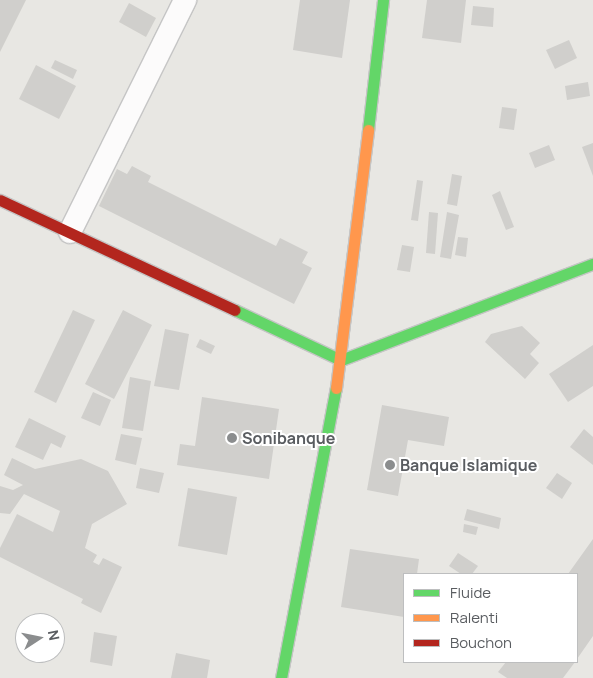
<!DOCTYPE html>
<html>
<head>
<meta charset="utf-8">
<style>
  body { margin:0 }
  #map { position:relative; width:593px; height:678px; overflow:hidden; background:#e8e7e3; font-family:Manrope,sans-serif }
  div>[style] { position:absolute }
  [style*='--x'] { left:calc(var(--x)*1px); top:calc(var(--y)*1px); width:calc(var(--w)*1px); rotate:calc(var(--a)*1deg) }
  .building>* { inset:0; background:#d0cfcc }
  .roads { filter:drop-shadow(1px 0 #c5c5c5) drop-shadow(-1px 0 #c5c5c5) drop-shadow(0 1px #c5c5c5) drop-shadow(0 -1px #c5c5c5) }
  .street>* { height:22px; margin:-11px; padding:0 11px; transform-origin:11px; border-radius:11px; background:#fcfbfb }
  .fast>* { height:11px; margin:-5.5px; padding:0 5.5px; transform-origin:5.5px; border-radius:5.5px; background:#63d668 }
  .slow>* { height:11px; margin:-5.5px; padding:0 5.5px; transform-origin:5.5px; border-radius:5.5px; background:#ff974d }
  .jam>* { height:11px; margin:-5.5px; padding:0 5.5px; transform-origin:5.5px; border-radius:5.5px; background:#b3261e }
  .dots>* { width:14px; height:14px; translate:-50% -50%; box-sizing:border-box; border:2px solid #fff; border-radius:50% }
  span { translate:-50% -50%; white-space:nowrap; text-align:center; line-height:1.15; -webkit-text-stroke:4px #fff; paint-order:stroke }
  .poi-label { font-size:16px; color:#595c60; font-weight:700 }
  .left { translate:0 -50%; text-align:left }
  .legend { position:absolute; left:403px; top:573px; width:175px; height:90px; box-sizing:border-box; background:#fff; border:1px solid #bdbebf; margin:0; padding:6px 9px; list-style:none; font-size:15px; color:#595c60 }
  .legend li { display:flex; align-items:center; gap:10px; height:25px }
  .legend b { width:25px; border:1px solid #bdbebf }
  .north { position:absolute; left:15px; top:613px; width:50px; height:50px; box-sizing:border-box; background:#fff; border:1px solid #bdbebf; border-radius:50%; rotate:79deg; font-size:14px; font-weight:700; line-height:20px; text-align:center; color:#595c60 }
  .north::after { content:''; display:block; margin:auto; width:18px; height:22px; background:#8b8d8e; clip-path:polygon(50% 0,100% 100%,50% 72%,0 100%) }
</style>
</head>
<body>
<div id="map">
  <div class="building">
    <i style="clip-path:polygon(0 0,26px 0,0 52px)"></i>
    <i style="clip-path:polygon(300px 0,350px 0,342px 58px,293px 50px)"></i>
    <i style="clip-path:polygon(427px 0,466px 0,461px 43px,422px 38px)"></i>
    <i style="clip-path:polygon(129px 3px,156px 18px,146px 37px,119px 22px)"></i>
    <i style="clip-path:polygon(473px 6px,494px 8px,493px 27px,471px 25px)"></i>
    <i style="clip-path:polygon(569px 40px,577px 58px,555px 69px,546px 50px)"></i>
    <i style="clip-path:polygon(55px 60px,77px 70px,73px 79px,51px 68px)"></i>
    <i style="clip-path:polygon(36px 65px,76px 86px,59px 119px,19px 99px)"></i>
    <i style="clip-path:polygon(588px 82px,590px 96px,567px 100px,565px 86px)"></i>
    <i style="clip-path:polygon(502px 107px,517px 109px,514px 130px,499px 128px)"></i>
    <i style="clip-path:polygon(593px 143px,593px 176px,582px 147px)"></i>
    <i style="clip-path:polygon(549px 145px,555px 160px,535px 168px,529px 153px)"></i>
    <i style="clip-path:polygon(132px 166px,151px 176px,148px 182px,276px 246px,280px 238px,308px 252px,302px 263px,312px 268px,294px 304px,99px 206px,117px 169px,127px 174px)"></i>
    <i style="clip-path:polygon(452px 174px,462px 176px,457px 206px,447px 204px)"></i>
    <i style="clip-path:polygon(417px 180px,423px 181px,418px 221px,411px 220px)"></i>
    <i style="clip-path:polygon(500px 191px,514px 227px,506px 230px,492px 195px)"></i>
    <i style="clip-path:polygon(429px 212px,438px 213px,435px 254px,426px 253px)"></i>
    <i style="clip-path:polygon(447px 212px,459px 215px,451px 259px,440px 257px)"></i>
    <i style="clip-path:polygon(458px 237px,468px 238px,466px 257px,455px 255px)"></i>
    <i style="clip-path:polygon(402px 245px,414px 247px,410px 272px,397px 270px)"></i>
    <i style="clip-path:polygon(73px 310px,95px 320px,56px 403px,34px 392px)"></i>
    <i style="clip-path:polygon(123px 310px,152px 325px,114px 399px,85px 384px)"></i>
    <i style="clip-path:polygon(522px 326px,540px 343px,530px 354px,539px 363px,525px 379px,485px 342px,491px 334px)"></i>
    <i style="clip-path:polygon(165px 329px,189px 334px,179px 390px,154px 386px)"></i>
    <i style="clip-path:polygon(200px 339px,215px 346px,211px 354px,196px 347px)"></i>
    <i style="clip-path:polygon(593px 345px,593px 386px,568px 402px,549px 374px)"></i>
    <i style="clip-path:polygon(130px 377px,151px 381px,143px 431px,122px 428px)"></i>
    <i style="clip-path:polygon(93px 392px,111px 400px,100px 426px,81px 418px)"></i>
    <i style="clip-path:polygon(202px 397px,279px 409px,269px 479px,177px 465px,180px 444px,195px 446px)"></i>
    <i style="clip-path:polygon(382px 405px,449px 417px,444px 446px,408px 440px,398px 496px,367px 490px)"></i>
    <i style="clip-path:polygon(29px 418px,66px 436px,61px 448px,51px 443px,43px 460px,15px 447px)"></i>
    <i style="clip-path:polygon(584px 429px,593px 437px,593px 465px,570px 447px)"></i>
    <i style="clip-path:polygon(121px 434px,142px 438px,136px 465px,115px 460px)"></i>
    <i style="clip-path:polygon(12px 458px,35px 469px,81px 459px,108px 471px,127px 504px,92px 524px,85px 548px,97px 555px,93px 562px,99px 565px,103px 558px,122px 567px,101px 613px,81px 603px,83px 599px,0 557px,0 548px,17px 514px,53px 532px,60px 511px,24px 494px,10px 514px,0 513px,0 486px,13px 490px,23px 485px,4px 475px)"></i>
    <i style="clip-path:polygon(140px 468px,164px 473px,159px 493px,136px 488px)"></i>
    <i style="clip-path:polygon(557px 473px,572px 483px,562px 499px,546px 488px)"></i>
    <i style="clip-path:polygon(188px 488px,237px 497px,227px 555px,178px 546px)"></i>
    <i style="clip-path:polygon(467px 509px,501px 518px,499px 529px,464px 520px)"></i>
    <i style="clip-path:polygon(464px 524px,478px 527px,476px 535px,463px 532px)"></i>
    <i style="clip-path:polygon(593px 539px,593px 636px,577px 659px,577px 574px,568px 574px)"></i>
    <i style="clip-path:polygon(350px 549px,419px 559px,417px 574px,404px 574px,404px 617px,341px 607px)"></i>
    <i style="clip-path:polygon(458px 553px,478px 566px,472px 574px,461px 574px,449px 566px)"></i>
    <i style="clip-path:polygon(94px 632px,117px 636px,112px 666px,90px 662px)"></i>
    <i style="clip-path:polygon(176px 653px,210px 660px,207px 678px,171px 678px)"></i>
    <i style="clip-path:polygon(506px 662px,575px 662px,563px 678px,507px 678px,498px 672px)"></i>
  </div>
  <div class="roads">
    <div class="street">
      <i style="--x:70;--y:232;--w:259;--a:-63.6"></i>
    </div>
    <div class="fast">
      <i style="--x:368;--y:130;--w:131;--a:-83.4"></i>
      <i style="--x:235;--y:310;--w:117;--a:25.3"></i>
      <i style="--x:341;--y:360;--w:270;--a:-20.9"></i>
      <i style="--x:281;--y:678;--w:295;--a:-79.3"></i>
    </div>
    <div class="slow">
      <i style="--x:336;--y:388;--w:260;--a:-82.9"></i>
    </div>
    <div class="jam">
      <i style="--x:0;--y:200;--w:259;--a:25.1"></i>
    </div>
  </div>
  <div class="dots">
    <i style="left:232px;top:438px;background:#8b8d8e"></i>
    <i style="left:390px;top:465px;background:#8b8d8e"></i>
  </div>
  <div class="poi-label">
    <span class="left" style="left:242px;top:438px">Sonibanque</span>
    <span class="left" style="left:400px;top:465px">Banque Islamique</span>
  </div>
  <ul class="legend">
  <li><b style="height:6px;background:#63d668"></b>Fluide</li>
  <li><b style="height:6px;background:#ff974d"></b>Ralenti</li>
  <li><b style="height:6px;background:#b3261e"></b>Bouchon</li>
  </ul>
  <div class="north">N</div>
</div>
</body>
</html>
